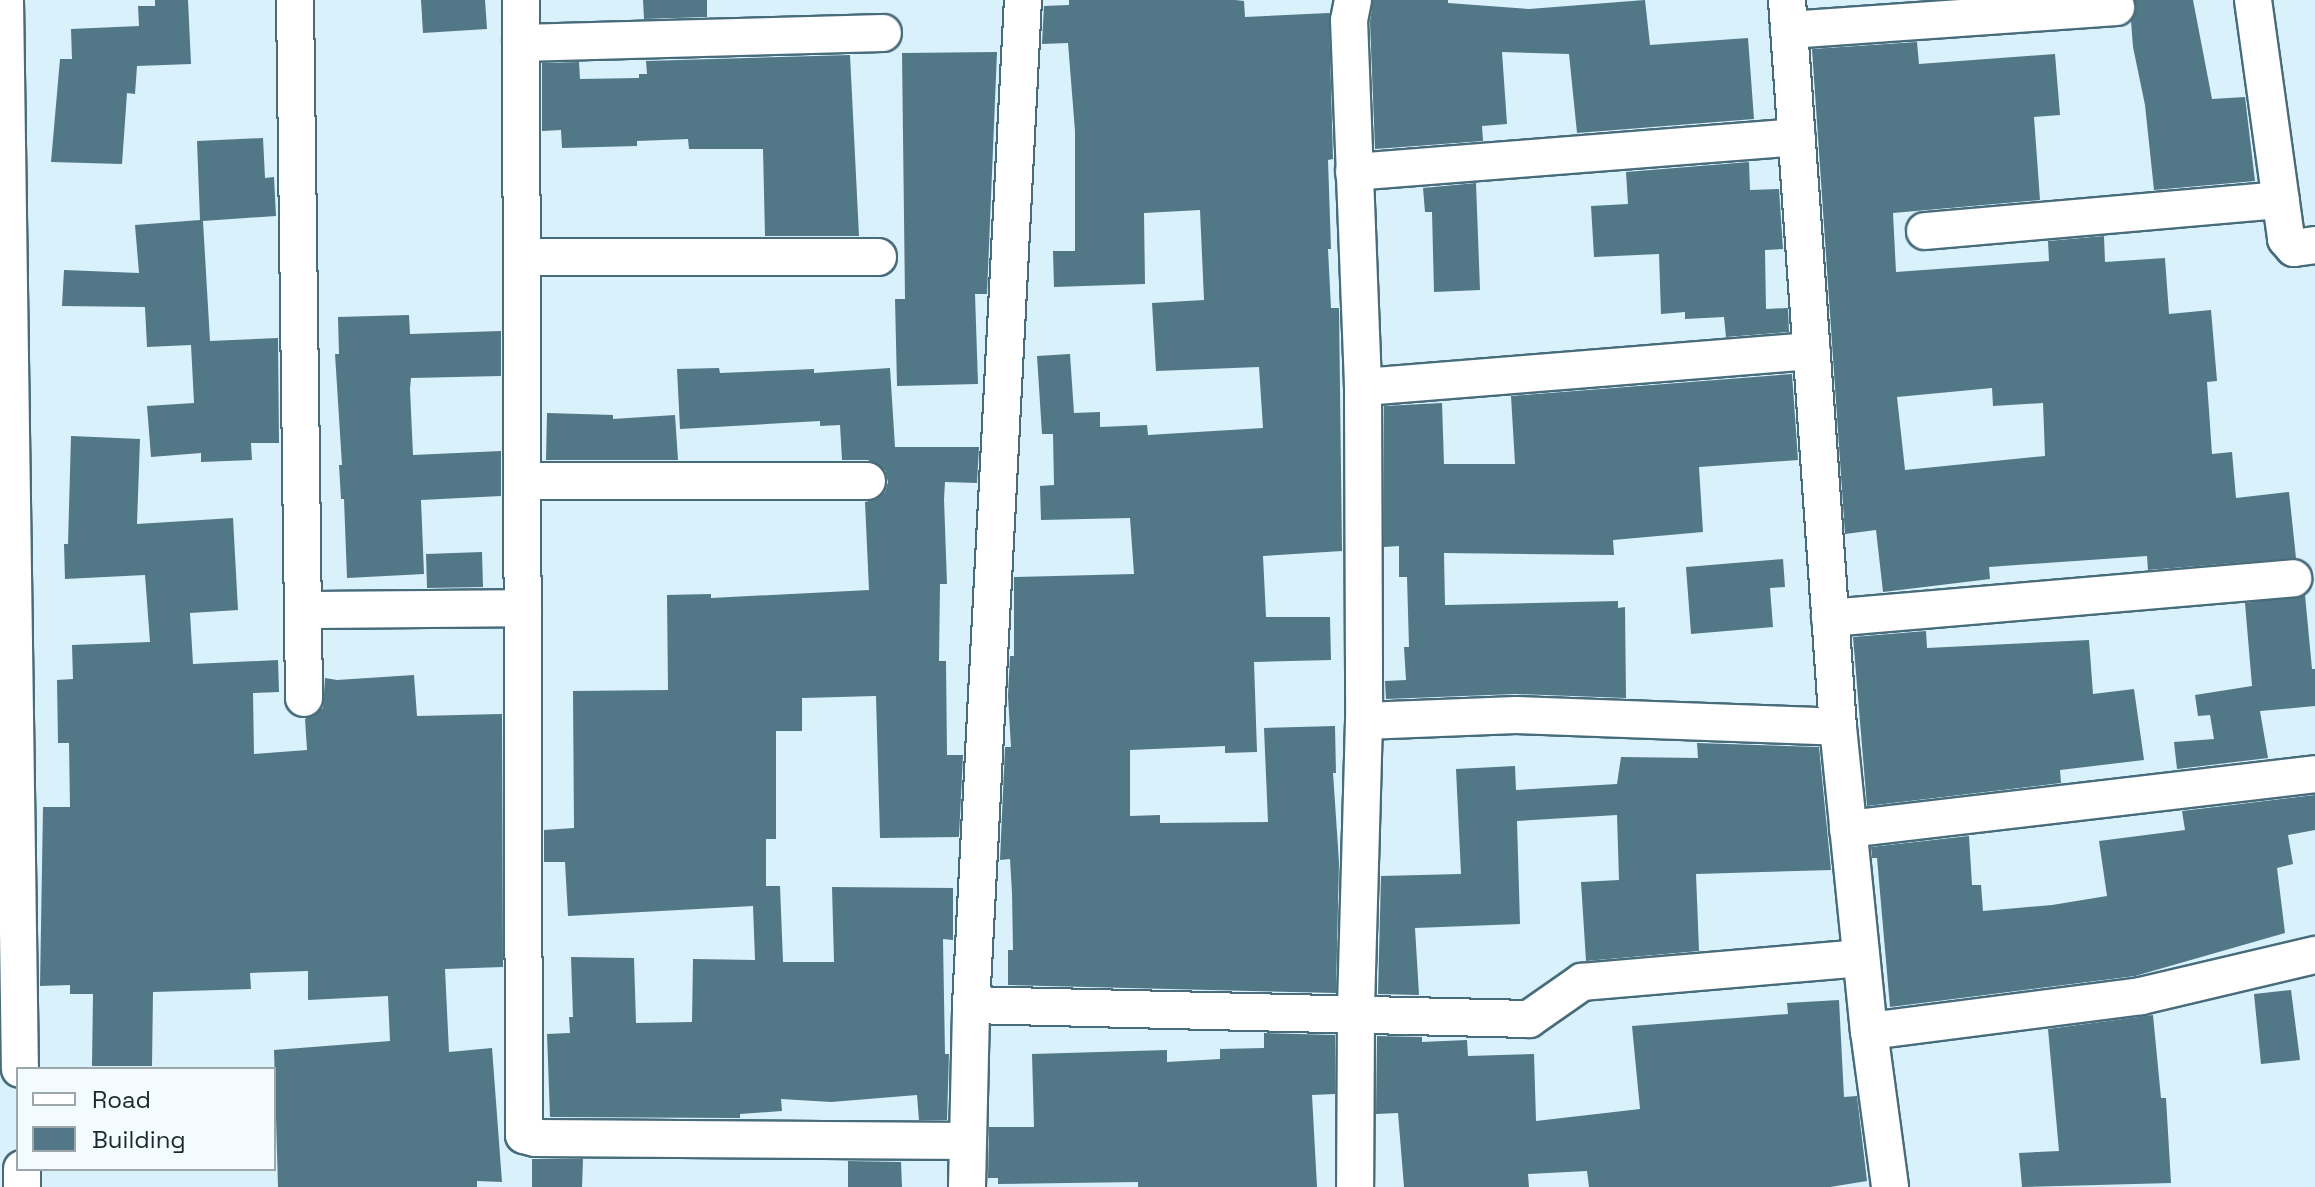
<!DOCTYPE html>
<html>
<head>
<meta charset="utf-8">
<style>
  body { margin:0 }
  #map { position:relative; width:2315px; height:1187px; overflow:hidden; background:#d9f1fb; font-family:"Space Grotesk",sans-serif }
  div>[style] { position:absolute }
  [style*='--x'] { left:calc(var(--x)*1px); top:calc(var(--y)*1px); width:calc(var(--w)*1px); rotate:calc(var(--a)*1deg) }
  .building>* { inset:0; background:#527786 }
  .roads { filter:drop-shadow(2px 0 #486c7b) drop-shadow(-2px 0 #486c7b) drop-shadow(0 2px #486c7b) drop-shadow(0 -2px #486c7b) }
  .street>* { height:36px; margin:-18px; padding:0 18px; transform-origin:18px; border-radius:18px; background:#fff }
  span { translate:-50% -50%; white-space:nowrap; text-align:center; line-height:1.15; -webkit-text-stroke:8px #f3fbfe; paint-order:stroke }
  .legend { position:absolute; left:16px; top:1067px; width:260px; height:104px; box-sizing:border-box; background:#f3fbfe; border:2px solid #9ca7ab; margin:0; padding:10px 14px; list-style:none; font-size:24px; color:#19292f }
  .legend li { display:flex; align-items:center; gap:16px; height:40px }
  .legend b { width:40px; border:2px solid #9ca7ab }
</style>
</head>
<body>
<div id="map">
  <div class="building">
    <i style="clip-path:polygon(155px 0,188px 0,191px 64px,137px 66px,135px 94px,127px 93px,122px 164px,51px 162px,60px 59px,72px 59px,71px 29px,139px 26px,138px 6px,155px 6px)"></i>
    <i style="clip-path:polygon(421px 0,485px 0,487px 29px,423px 33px)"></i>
    <i style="clip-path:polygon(643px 0,707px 0,707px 17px,644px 19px)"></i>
    <i style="clip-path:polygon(1069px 0,1235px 0,1244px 1px,1245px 17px,1329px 13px,1333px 159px,1328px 160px,1331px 249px,1328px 249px,1331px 308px,1339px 308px,1342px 551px,1263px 556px,1266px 617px,1330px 617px,1331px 660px,1254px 662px,1257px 752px,1225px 753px,1225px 746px,1130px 750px,1130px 816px,1160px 815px,1160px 823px,1268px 822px,1264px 728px,1335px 726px,1336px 773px,1333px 773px,1339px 862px,1336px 993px,1008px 985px,1008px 950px,1013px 950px,1012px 893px,1010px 859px,1000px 860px,1005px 747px,1011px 747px,1008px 696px,1010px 656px,1014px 656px,1014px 577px,1134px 574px,1130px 518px,1041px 520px,1040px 486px,1054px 485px,1053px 434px,1042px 434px,1037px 356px,1070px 354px,1074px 413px,1100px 412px,1100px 427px,1147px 425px,1148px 435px,1263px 428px,1259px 367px,1156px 371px,1152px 303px,1204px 300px,1200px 210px,1144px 213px,1145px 284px,1054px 287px,1053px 251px,1075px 251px,1075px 131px,1068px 43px,1042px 44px,1044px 6px,1069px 5px)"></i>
    <i style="clip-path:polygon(1373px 0,1448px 0,1448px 3px,1529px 9px,1645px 0,1650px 45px,1748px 38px,1754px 119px,1577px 133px,1569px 54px,1502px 52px,1507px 124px,1482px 126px,1483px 141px,1375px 149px,1370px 22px)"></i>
    <i style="clip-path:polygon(2135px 0,2193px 0,2212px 99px,2245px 97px,2255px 181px,2154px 190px,2145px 105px,2133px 47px,2131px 21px,2135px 15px)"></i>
    <i style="clip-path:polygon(evenodd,1917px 42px,1919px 64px,2055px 54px,2060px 115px,2034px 117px,2040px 200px,1893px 213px,1896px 272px,2049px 261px,2048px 241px,2104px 236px,2105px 262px,2165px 258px,2169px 314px,2211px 310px,2217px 381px,2207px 382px,2212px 454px,2232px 452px,2236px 498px,2289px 492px,2296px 558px,2148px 570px,2147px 556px,1989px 567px,1990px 579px,1883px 592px,1876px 530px,1845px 534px,1812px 49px,1917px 42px,1992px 388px,1993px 406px,2043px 403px,2045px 456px,1905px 470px,1897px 397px,1992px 388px)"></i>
    <i style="clip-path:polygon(997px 52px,987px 294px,975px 294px,978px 384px,897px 386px,895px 299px,905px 299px,902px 53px)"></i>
    <i style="clip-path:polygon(850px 55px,859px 236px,765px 236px,763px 149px,689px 149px,688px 139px,637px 141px,637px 146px,562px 148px,561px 130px,542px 131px,542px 63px,579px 62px,580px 79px,639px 78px,639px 74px,647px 74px,646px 61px)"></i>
    <i style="clip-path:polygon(263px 138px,265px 178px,274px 177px,276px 216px,203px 221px,210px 341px,278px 338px,279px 443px,251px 443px,252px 460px,201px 462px,201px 453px,151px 457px,147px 406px,194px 403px,191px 345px,147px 347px,145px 307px,62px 306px,64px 270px,139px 273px,135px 225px,200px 220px,197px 141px)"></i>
    <i style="clip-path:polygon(1749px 162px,1750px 190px,1779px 189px,1783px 249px,1765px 250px,1766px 309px,1788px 308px,1789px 332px,1726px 337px,1724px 317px,1685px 319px,1685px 312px,1661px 314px,1659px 254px,1594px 257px,1591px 206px,1628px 204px,1626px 172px)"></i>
    <i style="clip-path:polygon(1476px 183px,1480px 290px,1434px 292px,1432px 212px,1425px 212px,1423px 188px)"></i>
    <i style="clip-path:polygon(409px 315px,410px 334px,501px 331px,501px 376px,411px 378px,410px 389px,413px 455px,501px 451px,501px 496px,421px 500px,424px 574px,347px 578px,344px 499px,341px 499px,339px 465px,342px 465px,335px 354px,339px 354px,338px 317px)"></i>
    <i style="clip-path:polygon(719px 368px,720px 373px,814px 369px,814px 373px,890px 368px,895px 447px,979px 447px,977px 483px,945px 482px,944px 499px,947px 584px,940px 584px,939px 661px,946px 661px,947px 755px,963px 755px,959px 837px,880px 838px,876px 696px,802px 698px,802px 731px,776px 731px,776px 839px,766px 839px,766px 886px,780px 886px,783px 962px,834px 962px,832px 887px,953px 888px,953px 940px,943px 939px,945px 1054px,949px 1054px,947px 1120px,919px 1120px,917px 1095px,831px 1102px,781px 1099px,782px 1111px,740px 1114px,740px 1118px,550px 1117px,547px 1034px,570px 1033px,569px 1017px,573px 1017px,571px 957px,634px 958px,636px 1023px,692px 1022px,693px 959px,755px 960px,753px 906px,568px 916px,565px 862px,544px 862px,544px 830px,574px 828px,573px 691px,668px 690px,667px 595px,711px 594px,711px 598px,869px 590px,865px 502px,877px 499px,885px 492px,888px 482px,885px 470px,868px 460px,842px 460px,840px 425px,820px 426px,820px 421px,680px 429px,677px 369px)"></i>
    <i style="clip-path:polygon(1792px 374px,1798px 460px,1699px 467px,1703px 532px,1613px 540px,1614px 555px,1444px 553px,1445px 605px,1618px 601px,1618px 608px,1625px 607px,1626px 698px,1515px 694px,1386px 699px,1385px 681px,1406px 680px,1404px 647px,1409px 647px,1407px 577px,1399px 577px,1399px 546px,1384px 547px,1384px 406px,1442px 403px,1444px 464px,1515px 464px,1511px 396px)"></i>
    <i style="clip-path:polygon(547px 413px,613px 415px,613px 419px,675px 415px,678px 460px,546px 460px)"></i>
    <i style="clip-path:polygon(71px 436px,140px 439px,137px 524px,233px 518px,238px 610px,190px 613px,193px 664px,278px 660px,279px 692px,253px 693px,254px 754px,307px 750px,305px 719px,323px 708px,325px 678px,337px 680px,414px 675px,417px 716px,502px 714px,503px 967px,445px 969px,449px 1052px,492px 1048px,502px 1182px,477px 1181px,477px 1187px,278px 1187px,274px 1050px,390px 1041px,388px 996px,308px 1000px,308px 971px,250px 973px,251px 989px,153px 992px,152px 1066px,92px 1066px,93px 994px,70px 994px,70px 985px,40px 986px,43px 807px,70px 807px,69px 743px,58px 743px,57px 680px,73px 679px,72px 645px,150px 642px,145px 575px,65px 579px,64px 544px,68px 544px)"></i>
    <i style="clip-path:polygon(482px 552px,483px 587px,427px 588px,426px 554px)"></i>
    <i style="clip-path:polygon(1783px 559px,1785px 587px,1770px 588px,1773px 627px,1691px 634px,1686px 567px)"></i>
    <i style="clip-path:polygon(2305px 595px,2312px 669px,2315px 669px,2315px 706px,2260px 711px,2268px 758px,2177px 769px,2174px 742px,2214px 739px,2210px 715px,2198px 716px,2195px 695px,2252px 686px,2245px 603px)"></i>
    <i style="clip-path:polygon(1926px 631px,1927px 648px,2089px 640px,2093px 694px,2134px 689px,2144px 760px,2060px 770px,2061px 783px,1867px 806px,1853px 637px)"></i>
    <i style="clip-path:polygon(1697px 743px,1819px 747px,1831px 870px,1696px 874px,1699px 951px,1586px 961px,1581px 882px,1619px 880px,1617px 815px,1517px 821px,1520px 924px,1415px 928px,1419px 995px,1378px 994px,1381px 876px,1461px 874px,1456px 769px,1515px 766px,1516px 790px,1617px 784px,1621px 757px,1698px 758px)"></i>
    <i style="clip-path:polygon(2315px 795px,2315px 830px,2288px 835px,2293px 864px,2277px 868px,2285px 933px,2135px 976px,1890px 1007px,1877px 858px,1872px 858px,1871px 847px,1969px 836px,1972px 885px,1981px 885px,1983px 911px,2052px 905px,2107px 896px,2099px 841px,2185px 830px,2182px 811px)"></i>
    <i style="clip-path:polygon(2291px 990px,2300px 1060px,2261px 1064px,2254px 994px)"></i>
    <i style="clip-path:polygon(1839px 1000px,1844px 1097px,1857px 1096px,1867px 1181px,1830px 1187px,1589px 1187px,1587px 1171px,1528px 1174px,1529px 1187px,1404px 1187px,1398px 1113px,1376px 1114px,1377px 1036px,1422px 1037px,1422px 1042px,1467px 1040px,1468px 1056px,1534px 1054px,1536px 1121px,1640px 1109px,1632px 1026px,1788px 1014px,1787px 1003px)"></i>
    <i style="clip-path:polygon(2153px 1015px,2161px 1098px,2166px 1098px,2171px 1183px,2022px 1187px,2019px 1153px,2059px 1151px,2048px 1029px)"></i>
    <i style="clip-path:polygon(1264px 1033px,1335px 1035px,1335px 1094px,1312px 1095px,1317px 1187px,1138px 1187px,1138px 1182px,998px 1184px,998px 1178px,988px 1178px,989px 1127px,1034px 1127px,1032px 1054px,1167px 1050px,1167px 1062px,1220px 1059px,1220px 1049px,1264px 1048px)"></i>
    <i style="clip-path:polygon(532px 1159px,583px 1159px,582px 1187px,532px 1187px)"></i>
    <i style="clip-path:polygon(848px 1161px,901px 1162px,902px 1187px,848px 1187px)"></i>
  </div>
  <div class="roads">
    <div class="street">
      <i style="--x:5;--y:0;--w:1069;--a:89.2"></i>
      <i style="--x:295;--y:0;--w:698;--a:89.26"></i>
      <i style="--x:521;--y:0;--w:1135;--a:89.85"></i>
      <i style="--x:524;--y:1135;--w:11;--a:15"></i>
      <i style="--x:535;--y:1138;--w:433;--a:0.4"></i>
      <i style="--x:1353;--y:0;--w:20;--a:101"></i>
      <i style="--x:1349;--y:20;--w:367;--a:87.8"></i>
      <i style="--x:1363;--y:387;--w:334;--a:89.8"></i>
      <i style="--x:1364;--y:721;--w:294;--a:91.6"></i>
      <i style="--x:1356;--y:1015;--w:172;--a:90.3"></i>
      <i style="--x:1787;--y:0;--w:729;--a:85.99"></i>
      <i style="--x:1838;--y:727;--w:306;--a:84.2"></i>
      <i style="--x:1869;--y:1031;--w:157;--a:82.3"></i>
      <i style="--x:2253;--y:0;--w:241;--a:82.1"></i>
      <i style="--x:2286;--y:239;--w:12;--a:48"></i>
      <i style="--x:2294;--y:248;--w:21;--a:-8"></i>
      <i style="--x:1789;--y:30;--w:328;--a:-4"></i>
      <i style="--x:521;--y:43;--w:362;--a:-1.6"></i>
      <i style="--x:1354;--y:172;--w:444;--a:-4.5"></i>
      <i style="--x:1925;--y:231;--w:357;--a:-5"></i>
      <i style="--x:523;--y:257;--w:355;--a:0"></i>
      <i style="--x:1363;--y:387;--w:450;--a:-4.6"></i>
      <i style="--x:524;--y:481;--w:343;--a:0"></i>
      <i style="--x:304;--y:610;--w:219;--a:-0.5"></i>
      <i style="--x:1830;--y:618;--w:465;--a:-4.9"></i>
      <i style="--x:1364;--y:721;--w:152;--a:-2.3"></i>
      <i style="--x:1516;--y:715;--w:322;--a:2.1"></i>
      <i style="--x:1848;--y:829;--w:470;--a:-6.7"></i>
      <i style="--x:971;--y:1005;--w:558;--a:1.44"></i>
      <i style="--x:1529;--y:1019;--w:65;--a:-34.9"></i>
      <i style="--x:1582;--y:982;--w:280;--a:-4.9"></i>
      <i style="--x:1869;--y:1031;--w:274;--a:-7.3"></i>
      <i style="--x:2141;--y:996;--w:179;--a:-13.3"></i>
      <i style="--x:22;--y:1169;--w:18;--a:90"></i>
      <i style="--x:967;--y:1187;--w:182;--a:-88.7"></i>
      <i style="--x:971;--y:1005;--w:1006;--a:-87.04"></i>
    </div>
  </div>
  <ul class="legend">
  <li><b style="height:10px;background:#fff"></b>Road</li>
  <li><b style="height:22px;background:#527786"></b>Building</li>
  </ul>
</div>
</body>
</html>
